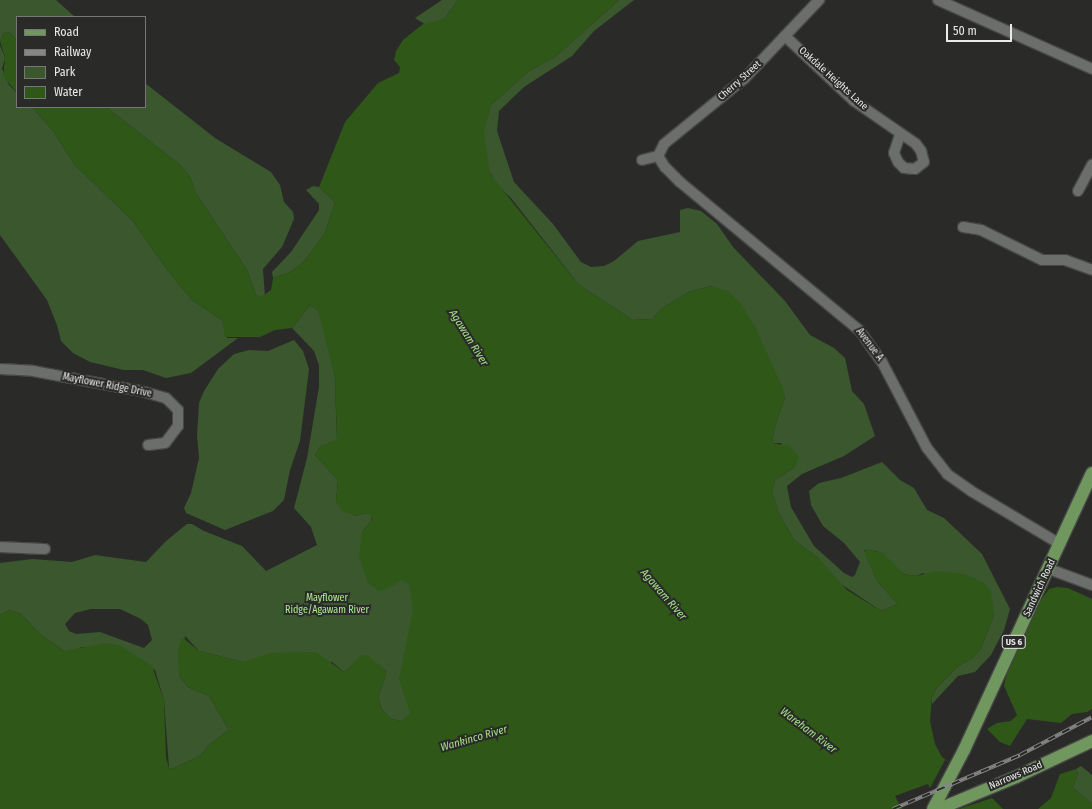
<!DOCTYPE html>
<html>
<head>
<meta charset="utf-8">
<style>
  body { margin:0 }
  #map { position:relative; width:1092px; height:809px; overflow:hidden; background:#2a2b29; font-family:"Fira Sans Condensed",sans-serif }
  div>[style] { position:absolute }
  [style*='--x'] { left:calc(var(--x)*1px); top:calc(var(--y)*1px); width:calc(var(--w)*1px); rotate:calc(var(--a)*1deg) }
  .green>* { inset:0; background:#3a572d }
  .water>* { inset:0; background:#2e5718 }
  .pier>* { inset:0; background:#2a2b29 }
  .roads { filter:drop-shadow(1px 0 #464746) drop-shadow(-1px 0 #464746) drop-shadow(0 1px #464746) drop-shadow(0 -1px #464746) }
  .minor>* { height:10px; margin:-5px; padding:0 5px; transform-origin:5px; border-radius:5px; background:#6b6e6b }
  .major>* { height:12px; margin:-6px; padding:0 6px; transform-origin:6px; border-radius:6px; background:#70985e }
  .rail>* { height:4px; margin-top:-2px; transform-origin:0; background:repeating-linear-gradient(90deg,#2a2b29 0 8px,#878886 0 16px); box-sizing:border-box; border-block:1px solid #878886 }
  span { translate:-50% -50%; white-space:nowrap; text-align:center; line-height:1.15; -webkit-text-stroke:4px #2a2b29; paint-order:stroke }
  .shield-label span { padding:1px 3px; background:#2a2b29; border:1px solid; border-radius:3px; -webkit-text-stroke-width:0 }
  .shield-label { font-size:9px; color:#e9eae9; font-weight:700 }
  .street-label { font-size:10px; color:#e9eae9 }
  .park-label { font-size:10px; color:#aeec93 }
  .water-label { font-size:11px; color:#a3e088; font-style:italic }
  .legend { position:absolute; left:16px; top:16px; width:130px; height:92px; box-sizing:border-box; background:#2a2b29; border:1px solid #767776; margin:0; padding:5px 7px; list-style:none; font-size:12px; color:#e9eae9 }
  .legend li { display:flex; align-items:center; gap:8px; height:20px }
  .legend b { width:20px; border:1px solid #767776 }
  .scale { position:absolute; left:946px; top:24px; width:66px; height:18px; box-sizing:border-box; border:2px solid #e9eae9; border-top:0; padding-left:5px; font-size:12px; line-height:14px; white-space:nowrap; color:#e9eae9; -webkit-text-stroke:3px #2a2b29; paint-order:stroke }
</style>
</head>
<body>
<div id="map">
  <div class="green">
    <i style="clip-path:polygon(0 0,56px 0,75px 17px,17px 17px,17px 40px,9px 32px,4px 33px,0 41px)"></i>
    <i style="clip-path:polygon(442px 0,458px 0,444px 19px,426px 25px,415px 18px)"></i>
    <i style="clip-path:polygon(619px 0,634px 0,594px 31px,572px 56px,524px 87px,499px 111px,497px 131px,514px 182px,553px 224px,581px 262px,591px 267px,604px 266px,614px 261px,638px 241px,680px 232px,680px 210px,688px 208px,701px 211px,717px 224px,733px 247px,785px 301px,810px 335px,834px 348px,845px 358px,852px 391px,864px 404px,875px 436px,844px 456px,802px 474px,787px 486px,791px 507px,814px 546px,844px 573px,852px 577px,855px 575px,860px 562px,844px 543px,823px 526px,811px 505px,809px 491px,819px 483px,841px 478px,882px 462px,900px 480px,914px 488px,927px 510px,944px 518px,982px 554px,1010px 609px,1004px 630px,991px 655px,975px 672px,958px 676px,932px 704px,932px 697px,937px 687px,958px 666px,973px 658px,980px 650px,994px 615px,923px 573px,916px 576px,904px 574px,877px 551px,864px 550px,877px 581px,898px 604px,881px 611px,838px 582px,818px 558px,794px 540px,778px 512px,772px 491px,775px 480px,795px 467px,781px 443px,772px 443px,774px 429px,785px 397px,711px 286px,689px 292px,664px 307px,652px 319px,633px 320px,579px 285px,511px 198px,499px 187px,488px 170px,483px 133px,491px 105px,529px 71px,555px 57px)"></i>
    <i style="clip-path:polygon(0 45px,5px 58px,2px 69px,9px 85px,17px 93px,17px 107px,32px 107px,54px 132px,74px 164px,132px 220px,168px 271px,192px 300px,222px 320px,227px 338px,238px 338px,191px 373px,166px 378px,143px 370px,124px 370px,90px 362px,73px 353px,61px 341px,57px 325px,47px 300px,0 235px)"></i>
    <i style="clip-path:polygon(145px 83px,215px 138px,271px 172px,280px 185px,284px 202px,293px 212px,294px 219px,282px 247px,263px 269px,265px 297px,260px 298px,256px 295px,247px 270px,196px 193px,190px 177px,179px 164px,106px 107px,145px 107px)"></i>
    <i style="clip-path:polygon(313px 186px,319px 187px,335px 202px,325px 233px,303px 263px,290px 272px,273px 278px,272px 272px,291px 252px,319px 210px,319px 204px,306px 190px)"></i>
    <i style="clip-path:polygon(evenodd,310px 305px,318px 310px,324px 327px,335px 378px,336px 412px,337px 440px,320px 447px,315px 455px,338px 480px,336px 502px,355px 516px,365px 513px,372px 514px,371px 521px,362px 532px,419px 576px,411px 713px,402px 721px,391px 719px,382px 710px,378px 698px,386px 674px,357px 661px,344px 672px,332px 662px,243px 662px,199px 651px,185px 636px,179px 676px,188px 687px,209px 696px,229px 730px,210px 744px,200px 756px,172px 769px,169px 768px,164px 700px,155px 670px,82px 647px,69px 653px,64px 651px,40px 634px,21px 614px,9px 610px,0 615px,0 563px,32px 559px,72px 562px,95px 555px,146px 562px,166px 541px,187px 524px,192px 524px,204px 531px,242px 546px,266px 571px,317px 545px,311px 527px,294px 508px,307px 458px,319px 387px,319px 365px,314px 351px,292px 328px,310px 305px,91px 609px,120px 609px,141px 619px,148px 625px,152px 640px,144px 648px,100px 632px,76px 634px,69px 631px,65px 624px,75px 613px,91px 609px)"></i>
    <i style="clip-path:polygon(294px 340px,303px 351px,309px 369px,300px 441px,290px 470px,284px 500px,273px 511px,225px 530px,186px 513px,184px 508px,191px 493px,199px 458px,197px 436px,199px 403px,204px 391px,218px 369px,234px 354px,249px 350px,268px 351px)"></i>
    <i style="clip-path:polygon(1081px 766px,1092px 775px,1092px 804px,1073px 788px,1078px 773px,1076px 769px)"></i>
  </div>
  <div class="water">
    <i style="clip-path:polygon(458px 0,619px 0,555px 57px,529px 71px,491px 105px,484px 133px,490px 174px,579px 285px,633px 320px,652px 319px,664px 307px,689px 292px,711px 286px,728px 291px,741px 304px,755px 327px,784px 391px,785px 397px,774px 429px,772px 443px,789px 446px,799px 457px,795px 467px,775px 480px,772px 491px,778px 512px,794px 540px,818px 558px,847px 590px,881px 611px,898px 604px,877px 581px,864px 552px,867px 549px,883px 553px,904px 574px,916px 576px,937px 571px,963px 574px,983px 582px,991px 591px,994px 615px,980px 650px,973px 658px,958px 666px,937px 687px,932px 697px,930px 721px,935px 744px,942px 757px,982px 788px,1003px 809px,0 809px,0 615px,9px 610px,21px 614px,40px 634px,64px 651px,107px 643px,121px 646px,152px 666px,164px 700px,166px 758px,169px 768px,172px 769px,200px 756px,210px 744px,229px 730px,209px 696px,188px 687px,179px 676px,178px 650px,182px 637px,199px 651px,243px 662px,271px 653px,316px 652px,344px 672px,362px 655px,367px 655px,387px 671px,378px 698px,382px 710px,391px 719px,402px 721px,410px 713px,399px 679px,413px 610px,409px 584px,402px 580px,387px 589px,379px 591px,368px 583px,359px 556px,362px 532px,371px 521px,372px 515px,365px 513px,355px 516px,342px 511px,336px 502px,338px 480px,315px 455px,320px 447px,337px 439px,335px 378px,318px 310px,310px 305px,292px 328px,275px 330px,260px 337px,225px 337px,222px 320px,192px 300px,168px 271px,132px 220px,74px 164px,54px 132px,32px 107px,106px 107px,179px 164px,190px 177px,196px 193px,247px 270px,256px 295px,260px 298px,271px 290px,273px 278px,290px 272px,303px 263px,325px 233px,335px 202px,319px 187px,345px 122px,378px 83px,399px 73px,400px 67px,394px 60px,396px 51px,403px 40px,423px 24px,444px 19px)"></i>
    <i style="clip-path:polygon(9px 32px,17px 40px,17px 93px,3px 76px,5px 58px,0 41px,4px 33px)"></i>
    <i style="clip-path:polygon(1057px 587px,1068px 588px,1092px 599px,1092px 709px,1087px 712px,1072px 714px,1061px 723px,1027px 719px,1010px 746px,1000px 742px,987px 729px,997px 723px,1011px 721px,1017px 715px,1004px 686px,1009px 664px,1041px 600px,1049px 589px)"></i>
    <i style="clip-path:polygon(1076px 769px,1078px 773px,1073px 788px,1092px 804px,1092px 809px,1038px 809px,1051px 798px,1060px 774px)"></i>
  </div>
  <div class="pier">
    <i style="clip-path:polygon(945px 760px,961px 770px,992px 798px,959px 809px,902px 809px,895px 796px,928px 784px,930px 788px)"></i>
  </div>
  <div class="roads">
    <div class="minor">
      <i style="--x:938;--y:0;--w:169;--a:24.1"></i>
      <i style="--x:785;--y:36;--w:95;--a:43.3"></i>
      <i style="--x:854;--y:101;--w:75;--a:34.7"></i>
      <i style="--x:916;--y:144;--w:9;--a:54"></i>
      <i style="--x:921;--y:151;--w:11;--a:75"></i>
      <i style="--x:924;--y:162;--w:11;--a:142"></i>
      <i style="--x:915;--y:169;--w:11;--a:-175"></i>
      <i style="--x:904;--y:168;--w:8;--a:-135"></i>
      <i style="--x:898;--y:162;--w:10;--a:-114"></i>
      <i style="--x:894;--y:153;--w:19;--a:-72"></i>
      <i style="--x:658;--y:156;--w:13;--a:58"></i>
      <i style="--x:665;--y:167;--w:21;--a:45"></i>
      <i style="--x:680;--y:182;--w:234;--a:39.6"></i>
      <i style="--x:860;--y:331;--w:38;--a:55"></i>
      <i style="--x:882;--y:362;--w:97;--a:62.4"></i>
      <i style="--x:927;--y:448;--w:33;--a:52"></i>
      <i style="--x:947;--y:474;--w:29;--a:35"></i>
      <i style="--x:971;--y:491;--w:104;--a:30.8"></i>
      <i style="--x:658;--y:156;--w:13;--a:-63"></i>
      <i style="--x:664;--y:144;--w:104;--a:-39.2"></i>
      <i style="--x:745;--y:78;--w:108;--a:-46.5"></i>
      <i style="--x:642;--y:160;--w:16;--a:-14"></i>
      <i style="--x:1078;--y:191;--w:30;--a:-62"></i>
      <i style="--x:963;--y:227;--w:18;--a:9"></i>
      <i style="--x:981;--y:230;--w:68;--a:26.2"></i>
      <i style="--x:1042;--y:260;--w:23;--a:0"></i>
      <i style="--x:1065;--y:260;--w:29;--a:20"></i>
      <i style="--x:0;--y:369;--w:33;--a:3"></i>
      <i style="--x:33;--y:371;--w:110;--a:10.5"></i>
      <i style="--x:141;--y:391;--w:26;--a:16"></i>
      <i style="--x:166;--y:398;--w:17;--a:45"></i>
      <i style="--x:178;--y:410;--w:16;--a:90"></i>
      <i style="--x:178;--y:426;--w:21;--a:127"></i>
      <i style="--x:165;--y:443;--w:17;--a:173"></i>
      <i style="--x:0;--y:547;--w:45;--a:2.5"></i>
      <i style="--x:1049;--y:569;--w:46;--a:20.4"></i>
    </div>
    <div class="major">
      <i style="--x:933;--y:809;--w:67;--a:-62.3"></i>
      <i style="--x:964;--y:750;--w:305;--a:-65.2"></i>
      <i style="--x:939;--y:809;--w:83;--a:-22.6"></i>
      <i style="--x:1016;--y:777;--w:84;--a:-25.3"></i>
    </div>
  </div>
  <div class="rail">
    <i style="--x:893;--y:809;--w:138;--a:-23"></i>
    <i style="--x:1020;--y:755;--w:81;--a:-27.8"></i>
  </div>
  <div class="shield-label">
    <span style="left:1014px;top:642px">US 6</span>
  </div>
  <div class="street-label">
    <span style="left:833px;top:79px;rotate:42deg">Oakdale Heights Lane</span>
    <span style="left:740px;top:81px;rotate:-42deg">Cherry Street</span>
    <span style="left:869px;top:345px;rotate:53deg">Avenue A</span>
    <span style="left:107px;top:386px;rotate:11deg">Mayflower Ridge Drive</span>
    <span style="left:1040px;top:588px;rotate:-65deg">Sandwich Road</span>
    <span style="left:1016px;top:776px;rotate:-23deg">Narrows Road</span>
  </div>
  <div class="park-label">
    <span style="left:327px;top:604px">Mayflower<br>Ridge/Agawam River</span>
  </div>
  <div class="water-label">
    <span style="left:468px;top:338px;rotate:58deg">Agawam River</span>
    <span style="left:663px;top:595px;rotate:49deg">Agawam River</span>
    <span style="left:808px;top:731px;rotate:37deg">Wareham River</span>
    <span style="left:474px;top:739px;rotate:-16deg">Wankinco River</span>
  </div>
  <ul class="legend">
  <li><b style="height:5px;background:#70985e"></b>Road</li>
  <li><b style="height:5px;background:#878886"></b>Railway</li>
  <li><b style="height:11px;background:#3a572d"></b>Park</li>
  <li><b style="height:11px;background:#2e5718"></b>Water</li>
  </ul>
  <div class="scale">50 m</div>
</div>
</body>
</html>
